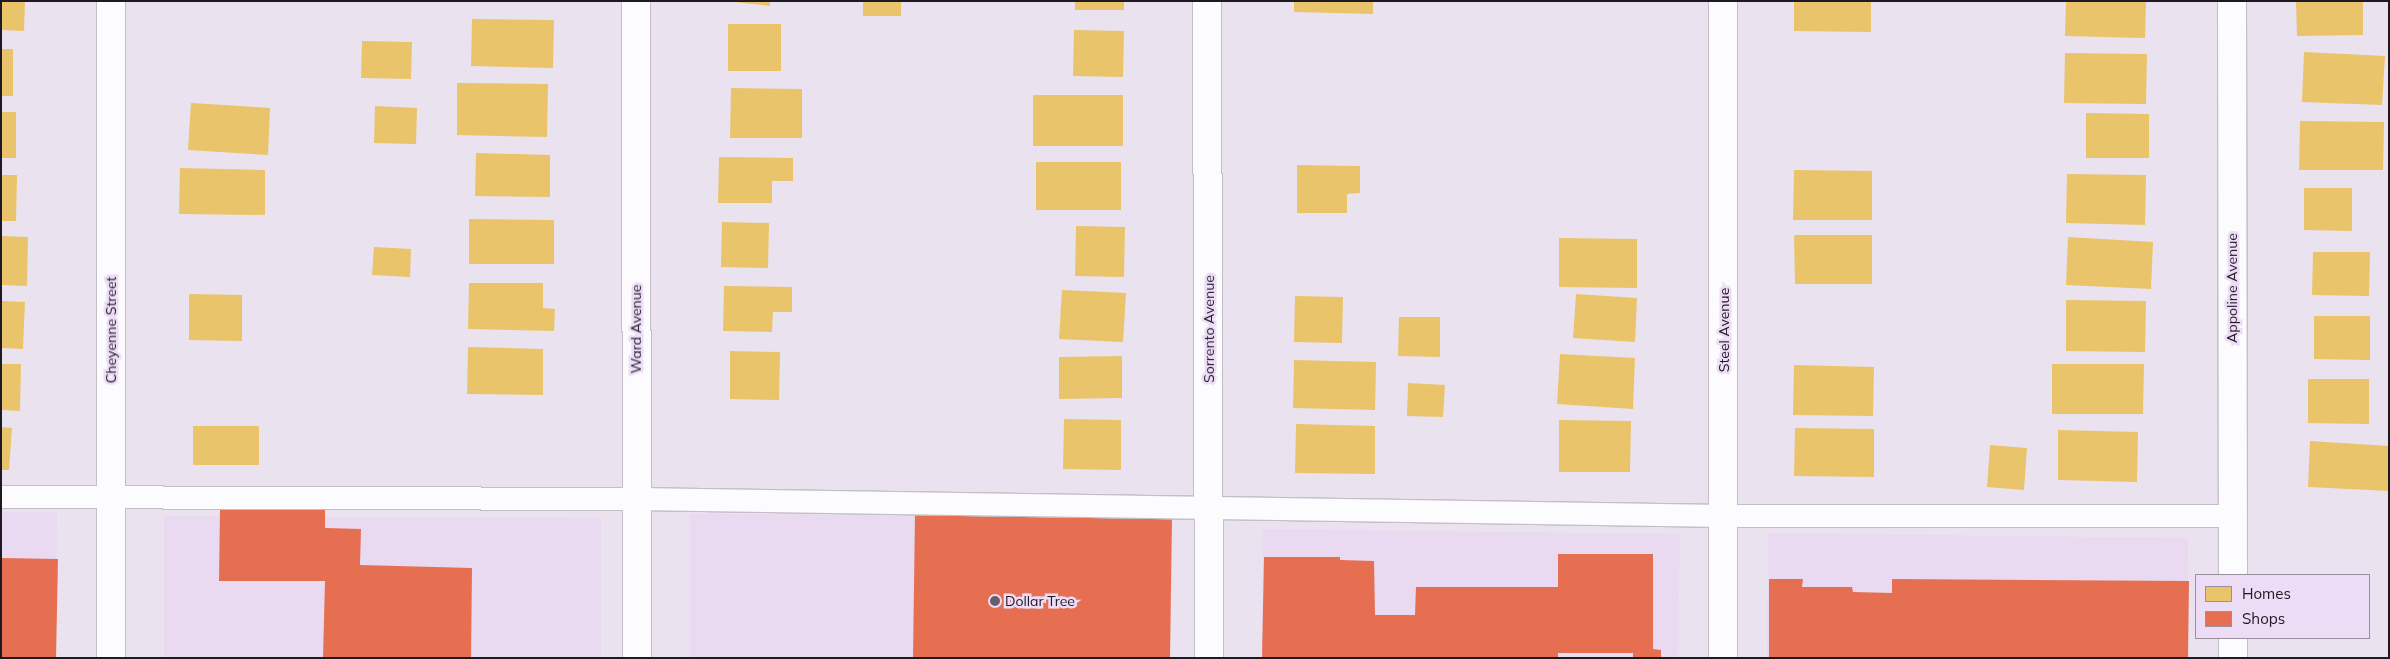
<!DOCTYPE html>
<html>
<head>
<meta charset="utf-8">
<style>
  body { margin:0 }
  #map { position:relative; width:2390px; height:659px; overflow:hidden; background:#ebe2f0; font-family:Mulish,sans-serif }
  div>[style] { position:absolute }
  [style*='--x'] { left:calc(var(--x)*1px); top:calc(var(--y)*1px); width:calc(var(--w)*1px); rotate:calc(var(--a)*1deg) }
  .built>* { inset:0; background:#e9d9f1 }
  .homes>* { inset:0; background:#e9c46a }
  .shops>* { inset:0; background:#e76f51 }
  .roads { filter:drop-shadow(1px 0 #c4bec8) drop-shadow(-1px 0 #c4bec8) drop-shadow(0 1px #c4bec8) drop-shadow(0 -1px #c4bec8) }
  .lane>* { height:22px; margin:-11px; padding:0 11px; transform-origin:11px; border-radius:11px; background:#fcfbfd }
  .street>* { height:28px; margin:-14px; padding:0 14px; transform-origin:14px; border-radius:14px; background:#fcfbfd }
  .dots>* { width:14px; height:14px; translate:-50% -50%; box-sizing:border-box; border:2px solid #eddcf6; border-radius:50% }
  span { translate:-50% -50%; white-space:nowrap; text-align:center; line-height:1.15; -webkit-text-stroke:5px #eddcf6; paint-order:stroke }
  .street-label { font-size:14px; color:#1f1922 }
  .poi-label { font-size:14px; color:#1f1922 }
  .left { translate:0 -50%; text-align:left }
  .frame { position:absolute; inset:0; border:2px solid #1f1922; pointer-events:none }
  .legend { position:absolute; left:2195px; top:574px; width:175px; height:65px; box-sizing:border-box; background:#eddcf6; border:1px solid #9b8ea1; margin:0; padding:6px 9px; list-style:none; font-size:15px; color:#1f1922 }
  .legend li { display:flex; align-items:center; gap:10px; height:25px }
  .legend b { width:25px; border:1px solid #9b8ea1 }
</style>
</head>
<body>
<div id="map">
  <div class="built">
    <i style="clip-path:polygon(1px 512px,57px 512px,56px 658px,1px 658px)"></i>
    <i style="clip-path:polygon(690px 514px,1170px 515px,1170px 658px,690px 658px)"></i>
    <i style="clip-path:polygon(164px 516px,601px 518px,601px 658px,164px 658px)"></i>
    <i style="clip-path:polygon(1263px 529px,1680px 534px,1678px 658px,1262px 658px)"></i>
    <i style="clip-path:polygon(1768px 533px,2188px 538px,2187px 658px,1767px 658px)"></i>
  </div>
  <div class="homes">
    <i style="clip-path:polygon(1px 1px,25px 1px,24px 31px,1px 30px)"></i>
    <i style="clip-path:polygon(725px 1px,770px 1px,770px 6px)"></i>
    <i style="clip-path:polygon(863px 1px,901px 1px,901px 16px,863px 16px)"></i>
    <i style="clip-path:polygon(1075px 1px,1124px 1px,1124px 10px,1075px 10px)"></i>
    <i style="clip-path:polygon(1294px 1px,1373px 1px,1373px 14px,1294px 12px)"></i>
    <i style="clip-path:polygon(1794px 1px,1871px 1px,1871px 32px,1794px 31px)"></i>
    <i style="clip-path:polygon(2066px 1px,2146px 1px,2145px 38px,2065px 36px)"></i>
    <i style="clip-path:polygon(2296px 1px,2363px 1px,2363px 35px,2297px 36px)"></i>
    <i style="clip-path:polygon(472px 19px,554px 20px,553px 68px,471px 66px)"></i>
    <i style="clip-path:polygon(728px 24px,781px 24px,781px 71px,728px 71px)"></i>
    <i style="clip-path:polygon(1074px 30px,1124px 31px,1123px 77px,1073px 76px)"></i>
    <i style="clip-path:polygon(362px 41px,412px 42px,411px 79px,361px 78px)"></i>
    <i style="clip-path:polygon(1px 49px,13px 49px,13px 96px,1px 96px)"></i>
    <i style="clip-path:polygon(2304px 52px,2385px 56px,2382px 105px,2302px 102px)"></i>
    <i style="clip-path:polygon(2065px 53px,2147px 54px,2146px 104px,2064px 103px)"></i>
    <i style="clip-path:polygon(457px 83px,548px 84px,547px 137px,457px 135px)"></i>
    <i style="clip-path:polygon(731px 88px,802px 89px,802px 138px,730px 138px)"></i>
    <i style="clip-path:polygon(1033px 95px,1123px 95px,1123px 146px,1033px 146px)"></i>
    <i style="clip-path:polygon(191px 103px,270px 108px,268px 155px,188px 150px)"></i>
    <i style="clip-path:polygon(375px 106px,417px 108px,416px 144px,374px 143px)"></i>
    <i style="clip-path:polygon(1px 112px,16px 112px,16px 158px,1px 158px)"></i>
    <i style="clip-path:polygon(2086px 113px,2149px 114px,2149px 158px,2086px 158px)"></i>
    <i style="clip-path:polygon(2300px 121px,2384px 122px,2383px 170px,2299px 170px)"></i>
    <i style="clip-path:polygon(476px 153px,550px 155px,550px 197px,475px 196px)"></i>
    <i style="clip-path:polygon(719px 157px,793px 158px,793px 181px,772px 181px,772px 203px,718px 203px)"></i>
    <i style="clip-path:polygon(1036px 162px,1121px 162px,1121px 210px,1036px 210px)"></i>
    <i style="clip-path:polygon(1297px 165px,1360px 166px,1360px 193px,1347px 194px,1347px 213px,1297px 213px)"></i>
    <i style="clip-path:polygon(180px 168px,265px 170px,265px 215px,179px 214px)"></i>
    <i style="clip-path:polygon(1794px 170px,1872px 171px,1872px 220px,1793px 220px)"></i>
    <i style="clip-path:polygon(2067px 174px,2146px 175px,2145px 225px,2066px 223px)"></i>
    <i style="clip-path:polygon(1px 175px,17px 175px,16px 221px,1px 221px)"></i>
    <i style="clip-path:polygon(2304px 188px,2352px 188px,2352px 231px,2304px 230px)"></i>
    <i style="clip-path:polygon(469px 219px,554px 220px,554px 264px,469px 264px)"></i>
    <i style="clip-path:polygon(722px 222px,769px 223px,768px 268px,721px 267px)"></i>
    <i style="clip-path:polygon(1076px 226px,1125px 227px,1124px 277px,1075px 276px)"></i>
    <i style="clip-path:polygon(1794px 235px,1872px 235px,1872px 284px,1795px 284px)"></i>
    <i style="clip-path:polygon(1px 236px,28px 237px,27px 286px,1px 285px)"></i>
    <i style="clip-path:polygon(2068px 237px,2153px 242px,2151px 289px,2066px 285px)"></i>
    <i style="clip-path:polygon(1559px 238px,1637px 239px,1637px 288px,1559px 287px)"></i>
    <i style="clip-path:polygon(374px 247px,411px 249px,410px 277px,372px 275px)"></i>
    <i style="clip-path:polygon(2313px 252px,2370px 252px,2369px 296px,2312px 295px)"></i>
    <i style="clip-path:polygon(469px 283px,543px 283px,543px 308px,555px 309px,554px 331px,468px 329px)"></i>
    <i style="clip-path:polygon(724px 286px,792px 287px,792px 312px,773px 312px,772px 332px,723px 331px)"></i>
    <i style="clip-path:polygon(1062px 290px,1126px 293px,1123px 342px,1059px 339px)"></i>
    <i style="clip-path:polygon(189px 294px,242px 295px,242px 341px,189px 340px)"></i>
    <i style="clip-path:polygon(1576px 294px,1637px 298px,1635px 342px,1573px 338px)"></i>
    <i style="clip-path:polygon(1295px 296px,1343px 297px,1342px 343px,1294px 342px)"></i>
    <i style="clip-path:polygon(2066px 300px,2146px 301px,2145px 352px,2066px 351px)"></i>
    <i style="clip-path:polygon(1px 301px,25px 302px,23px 349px,1px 348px)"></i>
    <i style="clip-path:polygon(2314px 316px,2370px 316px,2370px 360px,2314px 359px)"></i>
    <i style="clip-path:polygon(1399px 317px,1440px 317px,1440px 357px,1398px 356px)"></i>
    <i style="clip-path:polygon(468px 347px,543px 349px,543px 395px,467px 394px)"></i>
    <i style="clip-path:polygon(730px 351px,780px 352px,779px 400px,730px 399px)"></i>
    <i style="clip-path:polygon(1560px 354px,1635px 358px,1633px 409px,1557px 404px)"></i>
    <i style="clip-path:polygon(1122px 356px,1122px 398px,1059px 399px,1059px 357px)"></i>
    <i style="clip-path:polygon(1294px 360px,1376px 362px,1375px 410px,1293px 408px)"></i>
    <i style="clip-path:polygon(1px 364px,21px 364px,20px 411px,1px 410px)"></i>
    <i style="clip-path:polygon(2052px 364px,2144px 364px,2143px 414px,2052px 414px)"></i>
    <i style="clip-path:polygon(1794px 365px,1874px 367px,1873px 416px,1793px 415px)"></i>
    <i style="clip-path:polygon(2308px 379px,2369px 379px,2369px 424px,2308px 423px)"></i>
    <i style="clip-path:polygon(1408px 383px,1445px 385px,1443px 417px,1407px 416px)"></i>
    <i style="clip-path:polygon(1064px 419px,1121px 420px,1121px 470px,1063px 469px)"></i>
    <i style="clip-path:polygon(1559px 420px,1631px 421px,1630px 472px,1559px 472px)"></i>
    <i style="clip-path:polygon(1296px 424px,1375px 426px,1375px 474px,1295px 473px)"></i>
    <i style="clip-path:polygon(193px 426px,259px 426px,259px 465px,193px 465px)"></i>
    <i style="clip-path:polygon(1px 427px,12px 428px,9px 470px,1px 470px)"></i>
    <i style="clip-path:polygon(1795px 428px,1874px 429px,1874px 477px,1794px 476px)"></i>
    <i style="clip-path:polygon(2058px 430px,2138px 432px,2137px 482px,2058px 480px)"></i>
    <i style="clip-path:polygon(2310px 441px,2389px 446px,2389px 491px,2308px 487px)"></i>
    <i style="clip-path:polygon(1990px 445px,2027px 448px,2024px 490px,1987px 487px)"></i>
  </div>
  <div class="shops">
    <i style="clip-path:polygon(220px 509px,325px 509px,325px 528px,361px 529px,360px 565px,472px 568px,471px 658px,323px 658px,325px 581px,219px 581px)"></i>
    <i style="clip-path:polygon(915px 514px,1172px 518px,1170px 658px,913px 658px)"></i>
    <i style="clip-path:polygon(1558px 554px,1653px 554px,1653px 649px,1661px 650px,1661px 658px,1633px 658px,1633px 653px,1558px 653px,1558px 658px,1262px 658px,1264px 557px,1340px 557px,1340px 560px,1374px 561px,1375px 615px,1415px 615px,1416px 587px,1558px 587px)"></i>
    <i style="clip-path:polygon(1px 558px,58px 559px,56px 658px,1px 658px)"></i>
    <i style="clip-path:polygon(1769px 579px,1803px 579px,1802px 587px,1852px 587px,1853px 592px,1892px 593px,1892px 579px,2189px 581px,2188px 658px,1769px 658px)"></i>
  </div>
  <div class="roads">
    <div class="lane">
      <i style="--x:1;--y:497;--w:636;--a:0.18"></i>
      <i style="--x:637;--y:499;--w:1088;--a:0.9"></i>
      <i style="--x:1725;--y:516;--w:507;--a:0"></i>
    </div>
    <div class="street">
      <i style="--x:636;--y:1;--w:657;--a:89.91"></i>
      <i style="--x:1207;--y:1;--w:657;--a:89.83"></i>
      <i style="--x:1723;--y:1;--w:657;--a:90"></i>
      <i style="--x:2232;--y:1;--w:574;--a:89.9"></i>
      <i style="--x:2233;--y:638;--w:20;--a:90"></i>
      <i style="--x:111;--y:658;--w:657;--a:-90"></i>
    </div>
  </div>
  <div class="dots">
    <i style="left:995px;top:601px;background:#665f6a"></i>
  </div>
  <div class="street-label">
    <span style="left:2232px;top:288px;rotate:-90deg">Appoline Avenue</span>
    <span style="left:636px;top:329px;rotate:-90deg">Ward Avenue</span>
    <span style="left:1209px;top:329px;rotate:-90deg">Sorrento Avenue</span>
    <span style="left:111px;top:330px;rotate:-90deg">Cheyenne Street</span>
    <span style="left:1724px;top:330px;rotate:-90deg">Steel Avenue</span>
  </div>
  <div class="poi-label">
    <span class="left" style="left:1005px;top:601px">Dollar Tree</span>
  </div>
  <div class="frame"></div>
  <ul class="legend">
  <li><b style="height:14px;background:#e9c46a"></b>Homes</li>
  <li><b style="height:14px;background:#e76f51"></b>Shops</li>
  </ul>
</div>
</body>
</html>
